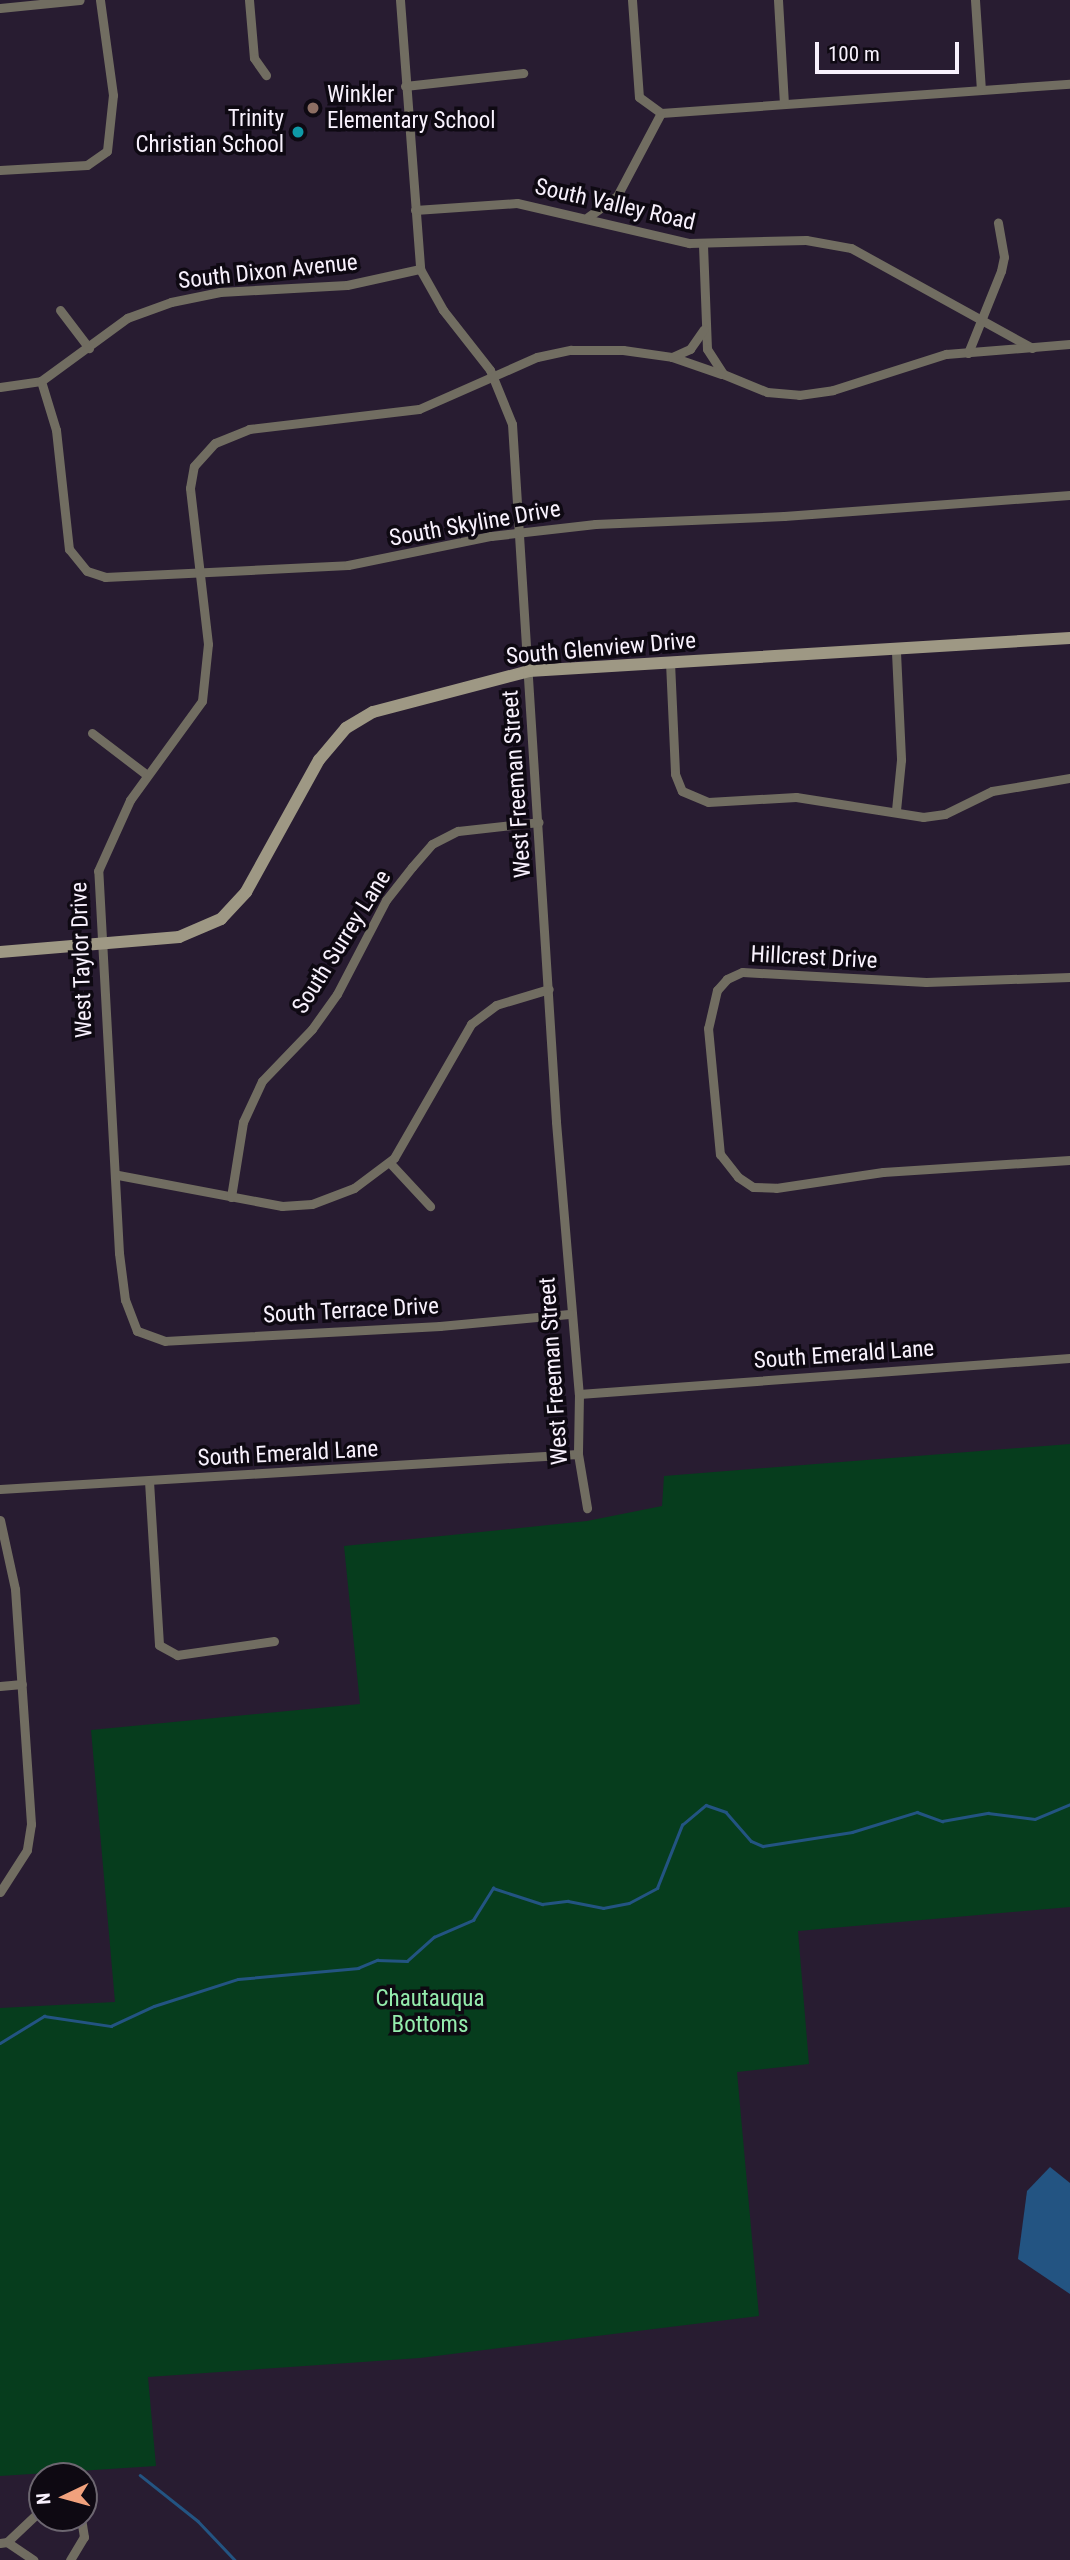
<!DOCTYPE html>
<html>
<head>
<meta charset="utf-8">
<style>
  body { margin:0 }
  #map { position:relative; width:1070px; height:2560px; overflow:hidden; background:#281c31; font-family:"Roboto Condensed",sans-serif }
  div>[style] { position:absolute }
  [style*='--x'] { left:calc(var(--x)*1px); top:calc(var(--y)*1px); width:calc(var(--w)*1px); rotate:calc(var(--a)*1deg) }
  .green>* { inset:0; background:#063d1d }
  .water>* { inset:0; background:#235482 }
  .stream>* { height:2.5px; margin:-1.25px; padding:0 1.25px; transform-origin:1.25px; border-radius:1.25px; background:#235482 }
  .street>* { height:9px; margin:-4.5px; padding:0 4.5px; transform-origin:4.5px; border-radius:4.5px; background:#716d61 }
  .secondary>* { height:12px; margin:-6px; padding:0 6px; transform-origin:6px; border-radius:6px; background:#9e9884 }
  .dots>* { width:19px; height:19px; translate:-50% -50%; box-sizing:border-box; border:4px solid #0e0912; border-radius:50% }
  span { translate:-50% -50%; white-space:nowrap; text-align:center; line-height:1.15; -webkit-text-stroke:7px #0e0912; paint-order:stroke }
  .poi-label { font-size:23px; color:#f8f1fd }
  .left { translate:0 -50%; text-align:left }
  .right { translate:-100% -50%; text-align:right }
  .street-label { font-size:23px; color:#f8f1fd }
  .park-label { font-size:23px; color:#94ecad }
  .north { position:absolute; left:28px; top:2462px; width:70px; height:70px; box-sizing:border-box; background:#0e0912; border:2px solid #6c6670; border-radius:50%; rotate:265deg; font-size:19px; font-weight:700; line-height:28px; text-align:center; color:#f8f1fd }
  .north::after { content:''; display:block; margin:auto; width:24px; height:32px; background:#f1a17d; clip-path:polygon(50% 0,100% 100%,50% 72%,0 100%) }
  .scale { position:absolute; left:815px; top:42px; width:144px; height:32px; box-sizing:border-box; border:4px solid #f8f1fd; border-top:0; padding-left:9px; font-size:21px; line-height:24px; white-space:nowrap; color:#f8f1fd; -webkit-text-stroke:5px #0e0912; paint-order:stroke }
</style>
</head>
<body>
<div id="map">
  <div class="green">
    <i style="clip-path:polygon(1070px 1444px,1070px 1907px,798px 1931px,809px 2064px,737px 2072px,759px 2316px,420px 2358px,148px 2377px,156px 2466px,0 2476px,0 2008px,115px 2002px,91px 1730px,360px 1704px,344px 1546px,587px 1521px,662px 1506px,664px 1476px)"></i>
  </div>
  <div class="water">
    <i style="clip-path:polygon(1050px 2167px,1070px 2183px,1070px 2294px,1018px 2259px,1027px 2191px)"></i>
  </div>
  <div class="stream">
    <i style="--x:0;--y:2043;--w:52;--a:-31.5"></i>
    <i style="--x:44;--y:2016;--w:68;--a:8.5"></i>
    <i style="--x:111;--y:2026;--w:47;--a:-24.9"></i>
    <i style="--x:154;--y:2006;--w:88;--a:-17.8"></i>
    <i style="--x:238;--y:1979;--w:121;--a:-5.2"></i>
    <i style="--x:358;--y:1968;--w:21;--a:-23"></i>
    <i style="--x:377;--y:1960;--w:30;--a:2"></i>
    <i style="--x:407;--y:1961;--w:36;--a:-42"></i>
    <i style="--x:434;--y:1937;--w:43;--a:-23.6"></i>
    <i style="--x:473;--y:1920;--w:38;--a:-58"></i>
    <i style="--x:493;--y:1888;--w:52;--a:18.1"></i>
    <i style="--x:542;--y:1904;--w:26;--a:-7"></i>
    <i style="--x:568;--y:1901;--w:36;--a:11"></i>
    <i style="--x:603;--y:1908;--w:26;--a:-11"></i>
    <i style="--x:629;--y:1903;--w:32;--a:-28"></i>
    <i style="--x:657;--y:1888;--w:68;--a:-68.4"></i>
    <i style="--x:682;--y:1825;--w:31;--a:-40"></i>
    <i style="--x:706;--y:1805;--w:21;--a:19"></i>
    <i style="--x:726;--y:1812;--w:38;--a:49"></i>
    <i style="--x:751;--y:1841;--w:13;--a:23"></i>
    <i style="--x:763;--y:1846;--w:90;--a:-8.9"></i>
    <i style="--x:852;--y:1832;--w:68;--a:-17.1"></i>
    <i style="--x:917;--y:1812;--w:27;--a:20"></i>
    <i style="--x:942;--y:1821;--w:47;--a:-9.9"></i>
    <i style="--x:988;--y:1813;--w:47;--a:7.3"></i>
    <i style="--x:1035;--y:1819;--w:38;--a:-23"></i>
    <i style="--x:140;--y:2475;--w:74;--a:38.4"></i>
    <i style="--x:198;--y:2521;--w:54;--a:46.5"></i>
  </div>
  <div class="street">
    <i style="--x:249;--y:0;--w:58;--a:85.1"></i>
    <i style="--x:254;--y:58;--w:21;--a:55"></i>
    <i style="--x:400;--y:0;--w:270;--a:85.7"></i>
    <i style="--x:420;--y:269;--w:47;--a:60.7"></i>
    <i style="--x:443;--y:310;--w:76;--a:51.9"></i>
    <i style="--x:490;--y:370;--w:58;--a:67.8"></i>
    <i style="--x:512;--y:424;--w:699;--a:86.39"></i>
    <i style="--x:556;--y:1122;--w:273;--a:85.2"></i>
    <i style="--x:579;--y:1394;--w:60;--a:91"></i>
    <i style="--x:578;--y:1454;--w:55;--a:80.5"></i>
    <i style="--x:632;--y:0;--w:97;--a:85.9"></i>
    <i style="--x:639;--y:97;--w:27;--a:36"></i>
    <i style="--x:661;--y:113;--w:410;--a:-4.1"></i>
    <i style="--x:778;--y:0;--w:104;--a:86.7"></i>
    <i style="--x:975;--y:0;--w:90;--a:86.2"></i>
    <i style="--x:0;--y:8;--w:80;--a:-5.7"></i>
    <i style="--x:405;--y:86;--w:119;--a:-6.3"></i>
    <i style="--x:0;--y:170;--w:87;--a:-3.3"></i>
    <i style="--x:87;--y:165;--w:24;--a:-35"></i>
    <i style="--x:107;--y:151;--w:56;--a:-83.9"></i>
    <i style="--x:113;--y:95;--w:96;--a:-97.8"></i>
    <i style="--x:415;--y:210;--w:102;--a:-3.9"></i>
    <i style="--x:517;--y:203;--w:177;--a:13.1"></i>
    <i style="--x:689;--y:243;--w:117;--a:-1.5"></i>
    <i style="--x:806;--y:240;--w:46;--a:10.1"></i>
    <i style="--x:851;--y:248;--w:207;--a:28.9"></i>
    <i style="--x:588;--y:217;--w:36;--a:-36"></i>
    <i style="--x:617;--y:196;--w:94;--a:-62.1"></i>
    <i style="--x:703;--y:245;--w:104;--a:87.8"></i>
    <i style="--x:707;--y:349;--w:30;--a:57"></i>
    <i style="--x:723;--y:374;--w:48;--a:22.2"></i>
    <i style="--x:767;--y:392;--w:32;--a:5"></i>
    <i style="--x:799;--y:395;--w:34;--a:-8"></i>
    <i style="--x:833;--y:390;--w:119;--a:-17.7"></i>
    <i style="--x:946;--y:354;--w:124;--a:-4.6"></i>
    <i style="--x:60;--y:310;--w:48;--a:52.7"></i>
    <i style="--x:968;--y:353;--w:88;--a:-68.1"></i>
    <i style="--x:1001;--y:271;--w:14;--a:-78"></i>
    <i style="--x:1004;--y:257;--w:35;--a:-100"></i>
    <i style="--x:672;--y:357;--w:52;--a:19.1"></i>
    <i style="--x:41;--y:381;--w:51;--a:73"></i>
    <i style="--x:56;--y:430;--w:120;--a:83.8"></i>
    <i style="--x:69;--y:549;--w:28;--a:51"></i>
    <i style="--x:87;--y:571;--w:19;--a:18"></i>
    <i style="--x:105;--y:577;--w:243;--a:-2.8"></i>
    <i style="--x:348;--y:565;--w:146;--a:-11.5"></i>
    <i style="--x:491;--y:536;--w:105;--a:-6.6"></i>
    <i style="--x:595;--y:524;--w:189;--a:-2.4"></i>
    <i style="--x:784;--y:516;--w:287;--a:-4.2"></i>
    <i style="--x:0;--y:387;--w:41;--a:-8.3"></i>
    <i style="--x:41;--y:381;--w:107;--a:-36.2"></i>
    <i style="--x:127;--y:318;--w:47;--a:-20"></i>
    <i style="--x:171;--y:302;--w:50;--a:-11.5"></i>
    <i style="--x:220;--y:292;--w:127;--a:-3.2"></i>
    <i style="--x:347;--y:285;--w:75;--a:-12.4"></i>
    <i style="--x:896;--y:652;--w:108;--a:87.3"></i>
    <i style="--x:901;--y:760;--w:50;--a:95.7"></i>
    <i style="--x:670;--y:662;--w:112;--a:87.4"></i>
    <i style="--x:675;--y:774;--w:18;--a:68"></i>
    <i style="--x:682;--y:791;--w:28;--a:23"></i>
    <i style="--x:708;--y:802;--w:88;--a:-3.3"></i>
    <i style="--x:796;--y:797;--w:129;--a:8.9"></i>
    <i style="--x:923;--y:817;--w:22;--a:-8"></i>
    <i style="--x:945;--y:814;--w:52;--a:-26.1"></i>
    <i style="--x:992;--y:791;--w:79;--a:-9.5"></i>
    <i style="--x:92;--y:733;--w:69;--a:37.4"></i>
    <i style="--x:1070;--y:977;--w:144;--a:178"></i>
    <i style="--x:926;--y:982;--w:184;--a:-176.9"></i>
    <i style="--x:742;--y:972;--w:17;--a:155"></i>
    <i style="--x:727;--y:979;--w:15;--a:132"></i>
    <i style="--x:717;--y:990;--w:39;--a:103"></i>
    <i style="--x:708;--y:1028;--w:127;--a:84.6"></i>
    <i style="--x:720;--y:1154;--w:29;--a:52"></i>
    <i style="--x:738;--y:1177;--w:18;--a:34"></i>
    <i style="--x:753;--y:1187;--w:23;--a:2"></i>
    <i style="--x:776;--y:1188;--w:108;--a:-8.5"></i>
    <i style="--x:883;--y:1172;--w:187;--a:-3.7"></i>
    <i style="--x:390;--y:1163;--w:59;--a:47.1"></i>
    <i style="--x:118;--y:1175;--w:167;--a:10.7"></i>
    <i style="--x:282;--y:1206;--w:30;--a:-4"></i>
    <i style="--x:312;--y:1204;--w:45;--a:-20.9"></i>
    <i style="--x:354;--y:1188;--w:50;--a:-36.9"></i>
    <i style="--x:394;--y:1158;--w:155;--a:-60.1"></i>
    <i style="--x:471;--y:1024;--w:31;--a:-37"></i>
    <i style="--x:496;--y:1005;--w:55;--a:-16.8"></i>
    <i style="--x:231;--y:1197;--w:76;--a:-80.9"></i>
    <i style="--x:243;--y:1122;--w:45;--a:-65.1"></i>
    <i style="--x:262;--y:1081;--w:72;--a:-46.1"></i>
    <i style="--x:312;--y:1029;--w:43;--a:-54.5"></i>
    <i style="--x:337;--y:994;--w:106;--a:-62.5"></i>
    <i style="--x:386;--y:900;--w:42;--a:-51.8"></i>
    <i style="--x:412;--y:867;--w:30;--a:-49"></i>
    <i style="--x:432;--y:844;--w:29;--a:-27"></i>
    <i style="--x:458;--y:831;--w:81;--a:-6.3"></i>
    <i style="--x:569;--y:1314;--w:130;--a:174.7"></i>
    <i style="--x:440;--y:1326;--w:275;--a:176.9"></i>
    <i style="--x:165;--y:1341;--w:30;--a:-160"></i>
    <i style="--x:137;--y:1331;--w:33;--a:-111"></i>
    <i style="--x:125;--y:1300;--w:47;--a:-97.3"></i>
    <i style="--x:119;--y:1253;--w:383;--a:-93.1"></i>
    <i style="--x:98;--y:871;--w:78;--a:-65.7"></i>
    <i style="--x:130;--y:800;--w:122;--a:-54"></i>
    <i style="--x:202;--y:701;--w:57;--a:-84"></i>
    <i style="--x:208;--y:644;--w:157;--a:-96.6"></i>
    <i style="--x:190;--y:488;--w:22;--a:-80"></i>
    <i style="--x:194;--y:466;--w:31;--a:-48"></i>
    <i style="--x:215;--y:443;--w:37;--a:-22"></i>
    <i style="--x:249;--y:429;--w:171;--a:-6.7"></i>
    <i style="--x:419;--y:409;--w:129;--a:-23.8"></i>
    <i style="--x:537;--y:357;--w:35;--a:-12"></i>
    <i style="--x:571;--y:350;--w:52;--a:0"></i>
    <i style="--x:623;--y:350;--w:49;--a:8.1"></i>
    <i style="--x:672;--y:357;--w:20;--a:-24"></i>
    <i style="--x:690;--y:349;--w:24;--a:-55"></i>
    <i style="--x:579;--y:1394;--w:492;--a:-4.2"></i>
    <i style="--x:149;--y:1481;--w:164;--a:86.5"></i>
    <i style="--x:159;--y:1645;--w:21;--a:29"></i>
    <i style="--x:177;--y:1655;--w:98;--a:-8.2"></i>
    <i style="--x:0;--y:1489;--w:579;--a:-3.47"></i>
    <i style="--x:0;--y:1520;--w:71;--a:77.7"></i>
    <i style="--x:15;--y:1589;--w:236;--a:86.1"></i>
    <i style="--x:31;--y:1824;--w:26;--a:99"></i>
    <i style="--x:27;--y:1850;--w:50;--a:122.7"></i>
    <i style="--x:0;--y:1686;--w:22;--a:-5"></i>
    <i style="--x:7;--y:2542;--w:48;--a:-43.3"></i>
    <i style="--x:0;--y:2543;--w:7;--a:-8"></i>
    <i style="--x:7;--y:2542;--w:32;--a:34"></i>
    <i style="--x:70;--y:2560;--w:27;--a:-59"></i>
    <i style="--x:84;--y:2537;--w:19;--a:-99"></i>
  </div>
  <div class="secondary">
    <i style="--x:0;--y:952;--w:180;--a:-4.8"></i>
    <i style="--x:179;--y:937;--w:46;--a:-23.2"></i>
    <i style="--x:221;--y:919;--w:37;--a:-47"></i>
    <i style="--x:246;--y:892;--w:151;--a:-61.1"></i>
    <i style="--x:319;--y:760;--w:42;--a:-49.8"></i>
    <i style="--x:346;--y:728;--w:31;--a:-31"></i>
    <i style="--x:373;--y:712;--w:161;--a:-14.7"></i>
    <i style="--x:529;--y:671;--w:542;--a:-3.49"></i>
  </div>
  <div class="dots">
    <i style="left:313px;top:108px;background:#8d6e63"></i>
    <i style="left:298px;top:132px;background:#0f9aa8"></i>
  </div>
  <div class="poi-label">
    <span class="left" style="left:327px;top:108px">Winkler<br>Elementary School</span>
    <span class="right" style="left:284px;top:132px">Trinity<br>Christian School</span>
  </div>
  <div class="street-label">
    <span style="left:615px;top:205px;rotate:13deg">South Valley Road</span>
    <span style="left:268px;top:272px;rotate:-6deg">South Dixon Avenue</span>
    <span style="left:475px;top:524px;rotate:-10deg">South Skyline Drive</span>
    <span style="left:601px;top:649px;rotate:-5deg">South Glenview Drive</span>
    <span style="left:517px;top:784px;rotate:-94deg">West Freeman Street</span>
    <span style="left:342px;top:942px;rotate:-58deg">South Surrey Lane</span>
    <span style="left:814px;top:958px;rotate:3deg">Hillcrest Drive</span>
    <span style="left:82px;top:960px;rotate:-92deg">West Taylor Drive</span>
    <span style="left:351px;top:1311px;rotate:-3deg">South Terrace Drive</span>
    <span style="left:844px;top:1355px;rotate:-4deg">South Emerald Lane</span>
    <span style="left:554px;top:1371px;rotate:-94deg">West Freeman Street</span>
    <span style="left:288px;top:1454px;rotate:-3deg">South Emerald Lane</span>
  </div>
  <div class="park-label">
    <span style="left:430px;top:2012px">Chautauqua<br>Bottoms</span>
  </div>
  <div class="north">N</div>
  <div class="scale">100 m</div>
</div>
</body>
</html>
